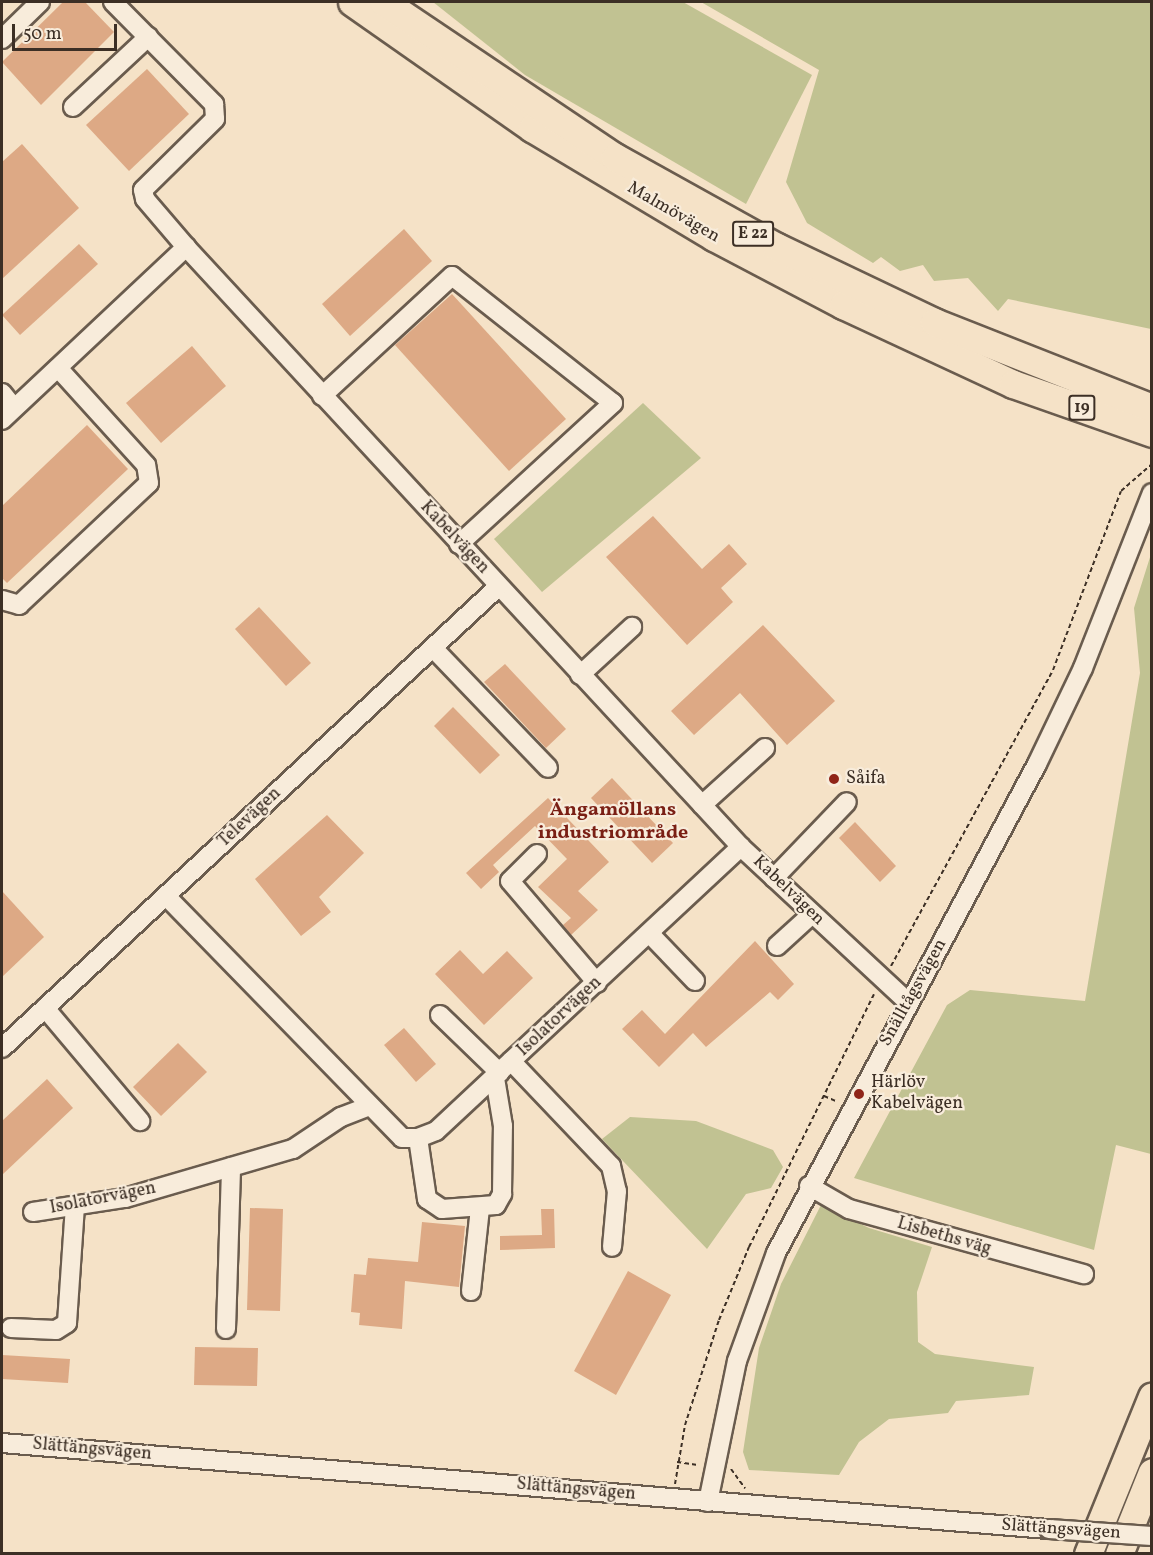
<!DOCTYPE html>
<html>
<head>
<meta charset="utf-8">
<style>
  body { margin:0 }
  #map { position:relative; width:1153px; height:1555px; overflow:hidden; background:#f5e2c7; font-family:Vollkorn,serif }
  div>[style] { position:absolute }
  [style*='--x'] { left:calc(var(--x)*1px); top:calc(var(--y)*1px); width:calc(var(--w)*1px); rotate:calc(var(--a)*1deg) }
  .green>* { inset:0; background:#c1c292 }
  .building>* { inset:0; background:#dda985 }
  .path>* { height:2px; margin-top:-1px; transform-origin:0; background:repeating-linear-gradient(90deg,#3c2f25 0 4.5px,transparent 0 7.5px) }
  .roads { filter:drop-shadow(2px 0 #6a5c4e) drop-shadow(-2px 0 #6a5c4e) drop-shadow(0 2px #6a5c4e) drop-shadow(0 -2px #6a5c4e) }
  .minor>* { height:18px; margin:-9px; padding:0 9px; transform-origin:9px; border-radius:9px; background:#f8ecdb }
  .highway>* { height:27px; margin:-13.5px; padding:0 13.5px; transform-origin:13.5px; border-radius:13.5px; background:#f5e2c7 }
  .bridges { filter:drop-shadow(2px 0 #6a5c4e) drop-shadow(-2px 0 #6a5c4e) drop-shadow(0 2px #6a5c4e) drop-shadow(0 -2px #6a5c4e) }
  .minor-bridge>* { height:18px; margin:-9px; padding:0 9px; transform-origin:9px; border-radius:9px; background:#f8ecdb }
  .dots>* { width:16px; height:16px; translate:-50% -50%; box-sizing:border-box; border:3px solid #f8ecdb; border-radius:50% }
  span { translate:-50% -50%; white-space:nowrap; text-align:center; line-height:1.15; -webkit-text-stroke:4.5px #f8ecdb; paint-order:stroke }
  .shield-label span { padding:2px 4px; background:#f8ecdb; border:2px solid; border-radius:4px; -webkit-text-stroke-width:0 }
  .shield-label { font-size:16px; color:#3c2f25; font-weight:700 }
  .street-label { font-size:18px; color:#3c2f25 }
  .poi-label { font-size:18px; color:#3c2f25 }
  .left { translate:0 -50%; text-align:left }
  .neighbourhood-label { font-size:20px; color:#7a1f14; font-weight:700 }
  .frame { position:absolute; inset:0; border:3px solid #3c2f25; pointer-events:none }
  .scale { position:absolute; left:12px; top:24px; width:105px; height:27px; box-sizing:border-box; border:3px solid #3c2f25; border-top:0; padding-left:8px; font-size:18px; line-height:21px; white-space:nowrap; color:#3c2f25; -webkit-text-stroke:4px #f8ecdb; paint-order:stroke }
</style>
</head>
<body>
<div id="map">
  <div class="green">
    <i style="clip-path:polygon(433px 2px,683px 2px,812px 75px,746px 204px,525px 75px)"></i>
    <i style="clip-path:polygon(701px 2px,1151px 2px,1151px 329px,1008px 299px,998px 311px,968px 278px,934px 281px,923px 265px,900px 271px,881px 257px,873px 263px,807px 223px,786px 182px,819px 70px)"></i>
    <i style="clip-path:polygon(643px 403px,701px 458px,542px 592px,494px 539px)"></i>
    <i style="clip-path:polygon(1151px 554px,1151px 1154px,1116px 1145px,1094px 1250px,854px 1178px,947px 1005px,970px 990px,1085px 1001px,1140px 673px,1134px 608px)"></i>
    <i style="clip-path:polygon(630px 1117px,696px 1121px,773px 1150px,783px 1167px,771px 1188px,746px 1194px,707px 1249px,602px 1139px)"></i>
    <i style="clip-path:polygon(821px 1205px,869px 1228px,932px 1247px,917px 1292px,918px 1342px,935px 1354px,1034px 1367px,1029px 1395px,956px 1401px,948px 1413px,889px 1419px,859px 1442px,839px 1475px,749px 1470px,743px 1452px,759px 1348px,781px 1284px)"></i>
  </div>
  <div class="building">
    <i style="clip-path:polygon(63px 2px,85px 2px,114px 32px,41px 105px,2px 62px)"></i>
    <i style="clip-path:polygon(147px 69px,189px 114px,129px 171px,86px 125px)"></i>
    <i style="clip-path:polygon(22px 144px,79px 208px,2px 279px,2px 162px)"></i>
    <i style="clip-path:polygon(404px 229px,432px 261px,350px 336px,322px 304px)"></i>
    <i style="clip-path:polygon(79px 244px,98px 264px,20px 335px,2px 315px)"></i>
    <i style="clip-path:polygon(452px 294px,566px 419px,509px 471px,395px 345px)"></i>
    <i style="clip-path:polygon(192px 346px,226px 386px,161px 443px,126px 403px)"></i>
    <i style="clip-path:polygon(87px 425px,128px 469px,7px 583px,2px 578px,2px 506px)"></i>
    <i style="clip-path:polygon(653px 516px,702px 569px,729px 544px,747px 564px,721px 588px,733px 602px,687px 645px,606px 557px)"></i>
    <i style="clip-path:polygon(259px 607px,311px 663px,286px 686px,235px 629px)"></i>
    <i style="clip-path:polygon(763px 625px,835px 701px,787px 745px,740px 693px,694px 735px,671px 711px)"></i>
    <i style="clip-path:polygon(505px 664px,566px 729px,546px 748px,484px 682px)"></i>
    <i style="clip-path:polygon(453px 707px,500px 755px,480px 774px,434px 726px)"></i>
    <i style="clip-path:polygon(612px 778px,673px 843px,652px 863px,591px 798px)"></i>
    <i style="clip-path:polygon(548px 798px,609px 862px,578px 891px,598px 910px,571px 935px,563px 925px,571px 918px,538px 887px,567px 859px,535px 826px,493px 865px,499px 872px,481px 889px,466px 873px)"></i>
    <i style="clip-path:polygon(327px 815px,364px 853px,319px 897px,331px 912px,301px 936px,255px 879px)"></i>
    <i style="clip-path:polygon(855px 822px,896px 866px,880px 882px,839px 838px)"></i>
    <i style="clip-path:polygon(2px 891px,44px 937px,2px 977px)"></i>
    <i style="clip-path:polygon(755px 941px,794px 984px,778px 1000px,770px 992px,706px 1047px,693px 1033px,659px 1067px,622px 1029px,642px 1010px,665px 1034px)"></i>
    <i style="clip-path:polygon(460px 950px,483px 974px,507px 951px,533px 978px,484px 1025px,435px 974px)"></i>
    <i style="clip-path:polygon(404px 1028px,436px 1064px,416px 1082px,384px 1045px)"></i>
    <i style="clip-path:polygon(178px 1043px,207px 1072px,161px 1116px,133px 1087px)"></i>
    <i style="clip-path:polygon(47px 1079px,73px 1108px,2px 1175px,2px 1121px)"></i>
    <i style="clip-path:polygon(250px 1208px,283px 1209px,280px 1311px,247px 1310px)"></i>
    <i style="clip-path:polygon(541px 1209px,554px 1209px,555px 1248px,500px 1250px,500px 1236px,542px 1235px)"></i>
    <i style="clip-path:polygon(422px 1222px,465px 1226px,459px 1287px,405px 1281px,402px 1329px,359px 1325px,360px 1313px,351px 1312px,354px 1274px,366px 1275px,368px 1258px,418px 1262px)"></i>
    <i style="clip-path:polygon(628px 1271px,671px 1295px,616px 1395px,574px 1371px)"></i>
    <i style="clip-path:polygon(195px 1347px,258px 1348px,257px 1386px,194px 1385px)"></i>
    <i style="clip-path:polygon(2px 1355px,70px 1359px,68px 1383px,2px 1379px)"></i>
  </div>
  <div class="path">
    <i style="--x:891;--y:966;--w:337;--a:-61.3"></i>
    <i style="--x:1053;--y:670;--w:191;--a:-69.2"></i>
    <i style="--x:1121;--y:491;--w:41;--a:-41.1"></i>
    <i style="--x:824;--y:1096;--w:13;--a:23"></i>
    <i style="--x:677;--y:1462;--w:21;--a:8"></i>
    <i style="--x:731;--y:1469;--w:24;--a:54"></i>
    <i style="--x:675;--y:1484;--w:60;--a:-80.4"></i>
    <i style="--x:685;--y:1425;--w:110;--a:-72.1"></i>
    <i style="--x:719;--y:1320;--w:79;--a:-67.7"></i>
    <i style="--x:749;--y:1247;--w:282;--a:-63.7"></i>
  </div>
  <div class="roads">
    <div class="minor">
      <i style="--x:113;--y:2;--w:144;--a:45.3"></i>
      <i style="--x:214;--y:104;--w:15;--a:86"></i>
      <i style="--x:215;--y:119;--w:101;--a:135.4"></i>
      <i style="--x:143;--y:190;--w:9;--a:77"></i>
      <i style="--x:145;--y:199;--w:63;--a:49.5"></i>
      <i style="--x:2;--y:39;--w:53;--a:-44.2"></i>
      <i style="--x:73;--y:107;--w:103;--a:-43"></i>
      <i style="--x:2;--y:393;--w:19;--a:51"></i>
      <i style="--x:322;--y:396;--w:177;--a:-42.7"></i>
      <i style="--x:452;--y:276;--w:205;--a:38.3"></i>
      <i style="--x:613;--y:403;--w:209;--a:137.5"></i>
      <i style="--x:2;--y:420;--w:253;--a:-43.2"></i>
      <i style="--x:186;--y:247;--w:817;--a:47.23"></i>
      <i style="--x:741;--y:847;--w:226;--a:42.9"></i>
      <i style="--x:2;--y:600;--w:18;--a:16"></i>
      <i style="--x:19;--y:605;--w:178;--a:-43.2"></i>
      <i style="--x:149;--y:483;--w:18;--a:-99"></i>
      <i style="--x:146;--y:465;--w:131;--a:-132.2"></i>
      <i style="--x:433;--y:648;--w:166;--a:46.2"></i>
      <i style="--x:580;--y:675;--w:71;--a:-42.7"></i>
      <i style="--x:702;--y:805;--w:85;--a:-42.1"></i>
      <i style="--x:537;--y:854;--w:38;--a:135"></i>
      <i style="--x:510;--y:881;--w:134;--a:49.5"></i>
      <i style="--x:774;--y:878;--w:105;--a:-46.2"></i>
      <i style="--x:166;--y:896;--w:338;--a:45.7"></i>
      <i style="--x:402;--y:1138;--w:16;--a:0"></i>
      <i style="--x:418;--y:1138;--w:19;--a:-21"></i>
      <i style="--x:436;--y:1131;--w:417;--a:-43"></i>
      <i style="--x:650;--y:934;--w:65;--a:46.2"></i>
      <i style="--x:777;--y:946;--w:47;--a:-42.4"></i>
      <i style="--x:45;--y:1008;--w:148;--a:49.9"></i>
      <i style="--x:440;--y:1015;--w:83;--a:44"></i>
      <i style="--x:2;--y:1048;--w:677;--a:-42.91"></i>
      <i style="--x:511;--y:1061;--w:145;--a:46.4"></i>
      <i style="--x:611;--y:1166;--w:26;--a:77"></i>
      <i style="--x:617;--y:1191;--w:56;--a:95.1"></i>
      <i style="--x:418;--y:1138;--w:62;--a:81.6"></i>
      <i style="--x:427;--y:1199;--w:18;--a:34"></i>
      <i style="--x:442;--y:1209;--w:54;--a:-4.2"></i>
      <i style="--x:496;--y:1205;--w:13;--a:-61"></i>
      <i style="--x:502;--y:1194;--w:68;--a:-89.2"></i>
      <i style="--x:503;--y:1126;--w:49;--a:-99.5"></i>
      <i style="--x:809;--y:1186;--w:46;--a:29.9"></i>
      <i style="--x:849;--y:1209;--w:244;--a:15.5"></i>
      <i style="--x:33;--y:1212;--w:93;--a:-8.7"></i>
      <i style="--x:125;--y:1198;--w:175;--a:-16.3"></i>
      <i style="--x:293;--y:1149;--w:58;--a:-33.7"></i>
      <i style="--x:341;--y:1117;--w:31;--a:-21"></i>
      <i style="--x:471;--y:1291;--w:83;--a:-83.8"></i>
      <i style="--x:11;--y:1328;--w:45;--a:2.5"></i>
      <i style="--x:56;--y:1330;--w:13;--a:-32"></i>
      <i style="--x:67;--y:1323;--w:117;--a:-86.1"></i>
      <i style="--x:226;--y:1329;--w:162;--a:-88.2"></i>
      <i style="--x:2;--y:1443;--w:1051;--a:4.7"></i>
      <i style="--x:708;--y:1502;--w:144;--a:-78.4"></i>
      <i style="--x:737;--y:1361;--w:115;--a:-70.1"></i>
      <i style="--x:776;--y:1253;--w:554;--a:-61.91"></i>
      <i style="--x:1037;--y:764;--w:106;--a:-64.4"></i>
      <i style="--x:1083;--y:668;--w:188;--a:-68.5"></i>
    </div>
    <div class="highway">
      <i style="--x:352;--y:2;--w:220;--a:35"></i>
      <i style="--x:532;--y:128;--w:212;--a:30.9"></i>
      <i style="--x:714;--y:237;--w:146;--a:27.8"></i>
      <i style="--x:843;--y:305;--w:187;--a:24.9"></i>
      <i style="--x:1013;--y:384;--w:147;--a:19.4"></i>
      <i style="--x:384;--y:2;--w:278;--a:33.9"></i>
      <i style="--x:615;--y:157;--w:185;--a:29.1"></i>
      <i style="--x:777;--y:247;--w:174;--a:25.5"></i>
      <i style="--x:934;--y:322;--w:234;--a:21.5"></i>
      <i style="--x:1088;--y:1554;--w:170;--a:-67.9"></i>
      <i style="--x:1119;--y:1554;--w:88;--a:-68.1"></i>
    </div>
  </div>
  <div class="bridges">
    <div class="minor-bridge">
      <i style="--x:1049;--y:1529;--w:103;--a:3.9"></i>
    </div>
  </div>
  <div class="dots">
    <i style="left:834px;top:779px;background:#8f2418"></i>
    <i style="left:859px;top:1094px;background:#8f2418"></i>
  </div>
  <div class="shield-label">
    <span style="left:753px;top:234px">E 22</span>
    <span style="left:1082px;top:408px">19</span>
  </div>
  <div class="street-label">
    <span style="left:673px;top:213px;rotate:30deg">Malmövägen</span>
    <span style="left:454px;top:538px;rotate:47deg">Kabelvägen</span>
    <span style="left:250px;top:818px;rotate:-43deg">Televägen</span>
    <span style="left:788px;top:891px;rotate:44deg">Kabelvägen</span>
    <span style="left:914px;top:993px;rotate:-61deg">Snälltågsvägen</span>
    <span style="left:560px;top:1017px;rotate:-43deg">Isolatorvägen</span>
    <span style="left:103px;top:1199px;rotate:-11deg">Isolatorvägen</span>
    <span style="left:944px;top:1237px;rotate:16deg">Lisbeths väg</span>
    <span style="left:92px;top:1450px;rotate:5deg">Slättängsvägen</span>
    <span style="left:576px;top:1490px;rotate:5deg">Slättängsvägen</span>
    <span style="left:1061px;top:1530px;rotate:4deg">Slättängsvägen</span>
  </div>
  <div class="poi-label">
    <span class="left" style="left:846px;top:779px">Såifa</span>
    <span class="left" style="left:871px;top:1094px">Härlöv<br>Kabelvägen</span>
  </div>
  <div class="neighbourhood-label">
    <span style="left:613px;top:822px">Ängamöllans<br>industriområde</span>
  </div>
  <div class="frame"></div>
  <div class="scale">50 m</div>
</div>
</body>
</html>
